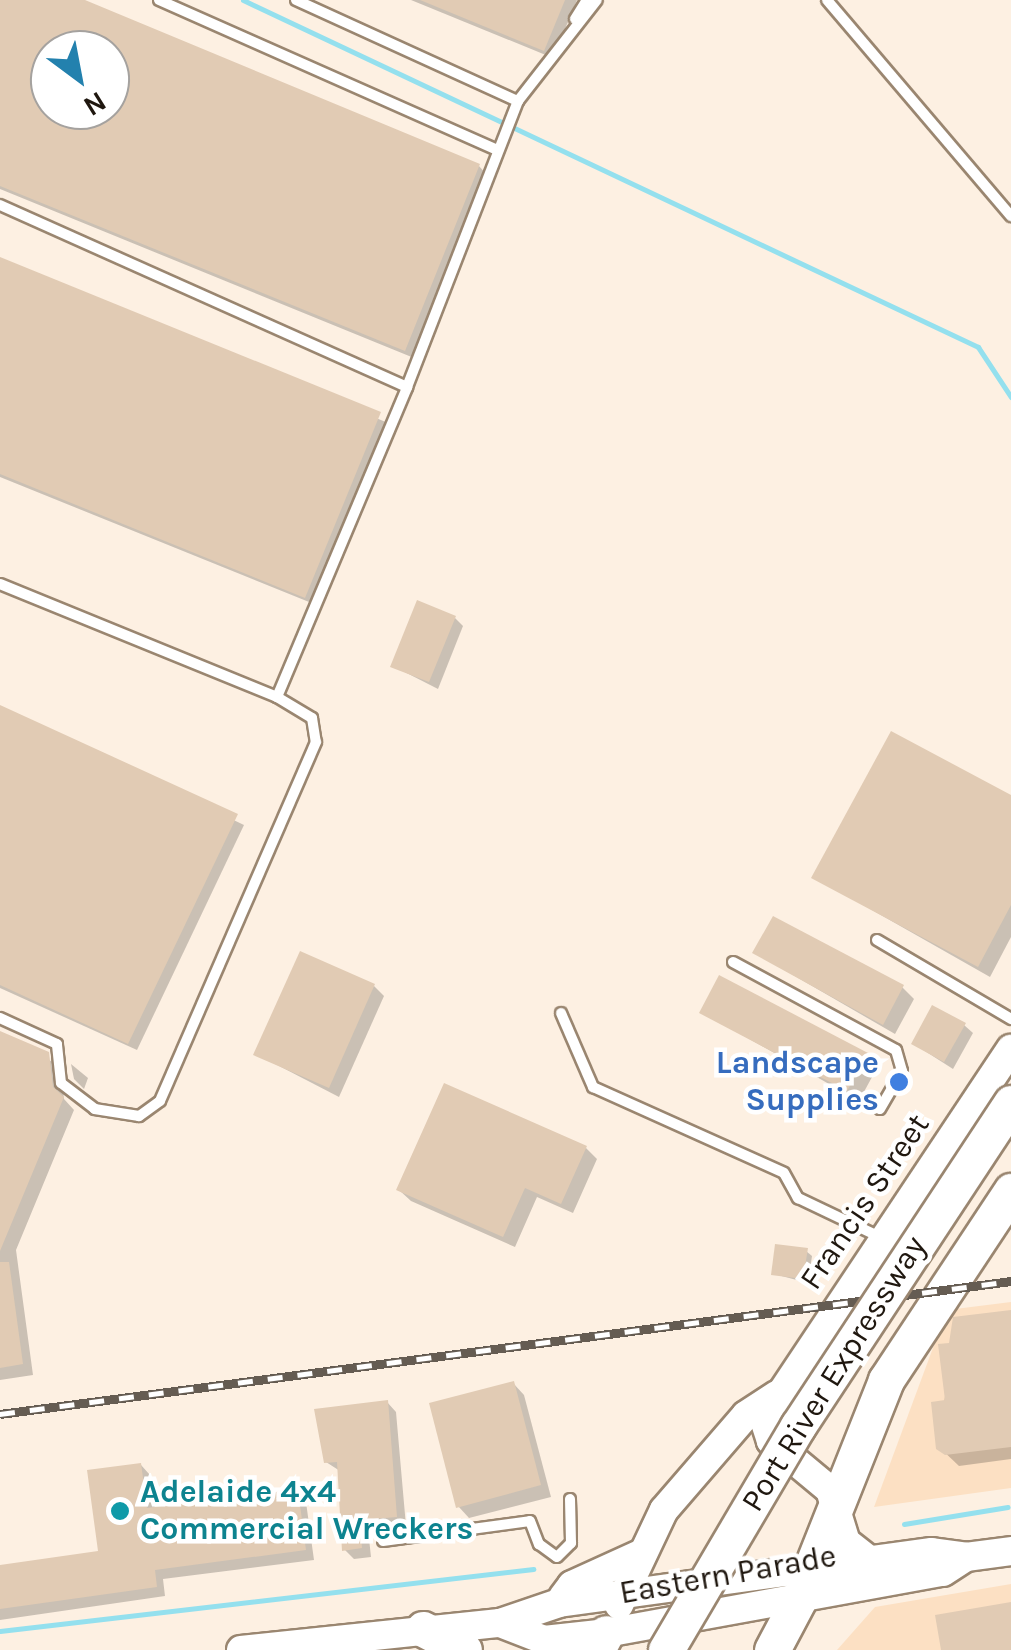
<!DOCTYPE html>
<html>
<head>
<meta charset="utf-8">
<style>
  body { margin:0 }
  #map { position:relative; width:1011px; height:1650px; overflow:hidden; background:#fdf0e2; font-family:Karla,sans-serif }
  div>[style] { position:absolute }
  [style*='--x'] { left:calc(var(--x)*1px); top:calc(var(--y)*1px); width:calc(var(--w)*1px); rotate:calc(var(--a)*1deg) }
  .built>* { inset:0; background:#fce0c3 }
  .shadow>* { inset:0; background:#0003 }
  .stream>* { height:5px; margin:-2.5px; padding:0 2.5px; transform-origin:2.5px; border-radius:2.5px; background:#94e0ee }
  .building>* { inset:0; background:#e1cbb4 }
  .roads { filter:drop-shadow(2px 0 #9a8670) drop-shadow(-2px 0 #9a8670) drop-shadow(0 2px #9a8670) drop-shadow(0 -2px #9a8670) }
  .service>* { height:10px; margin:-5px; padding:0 5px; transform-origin:5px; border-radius:5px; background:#fff }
  .secondary>* { height:28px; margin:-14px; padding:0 14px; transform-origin:14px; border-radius:14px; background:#fff }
  .motorway>* { height:35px; margin:-17.5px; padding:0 17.5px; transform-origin:17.5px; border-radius:17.5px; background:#fff }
  .rail>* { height:9px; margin-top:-4.5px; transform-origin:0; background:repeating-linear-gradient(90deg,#fff 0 15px,#655c52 0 30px); box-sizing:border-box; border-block:2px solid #655c52 }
  .bridges { filter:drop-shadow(2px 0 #9a8670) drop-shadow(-2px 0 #9a8670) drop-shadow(0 2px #9a8670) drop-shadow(0 -2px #9a8670) }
  .motorway-bridge>* { height:35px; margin:-17.5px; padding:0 17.5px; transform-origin:17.5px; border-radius:17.5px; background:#fff }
  .dots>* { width:28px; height:28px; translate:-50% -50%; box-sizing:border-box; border:5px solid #fff; border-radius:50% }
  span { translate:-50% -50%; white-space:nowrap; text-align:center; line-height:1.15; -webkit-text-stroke:9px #fff; paint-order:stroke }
  .shop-label { font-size:32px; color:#366cbe; font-weight:700 }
  .right { translate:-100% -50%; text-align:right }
  .street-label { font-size:32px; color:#1f170f }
  .culture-label { font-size:32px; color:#0d838f; font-weight:700 }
  .left { translate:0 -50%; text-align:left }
  .north { position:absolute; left:30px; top:30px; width:100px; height:100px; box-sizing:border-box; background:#fff; border:2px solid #a5a29f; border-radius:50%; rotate:148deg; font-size:28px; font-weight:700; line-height:40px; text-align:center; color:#1f170f }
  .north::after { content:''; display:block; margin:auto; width:35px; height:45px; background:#2381ae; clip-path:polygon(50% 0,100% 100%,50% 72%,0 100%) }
</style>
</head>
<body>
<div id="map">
  <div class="built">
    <i style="clip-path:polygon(1011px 1302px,1011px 1488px,874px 1507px,947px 1310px)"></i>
    <i style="clip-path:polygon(1011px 1584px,1011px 1650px,837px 1650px,875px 1607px)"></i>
  </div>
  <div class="shadow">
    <i style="clip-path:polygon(evenodd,0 0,78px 0,479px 166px,487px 175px,414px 358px,0 189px,0 0,50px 50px,110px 50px,110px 110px,50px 110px,50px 50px)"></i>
    <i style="clip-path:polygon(411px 0,577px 0,553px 58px)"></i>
    <i style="clip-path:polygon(0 260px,388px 423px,314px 604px,0 477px)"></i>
    <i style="clip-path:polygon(455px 618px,463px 626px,438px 689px,393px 666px)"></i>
    <i style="clip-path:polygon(0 708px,244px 825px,137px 1050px,0 988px)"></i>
    <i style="clip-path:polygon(1011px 798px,1011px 937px,990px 977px,814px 877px)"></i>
    <i style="clip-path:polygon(755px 953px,902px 987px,914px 999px,895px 1034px)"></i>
    <i style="clip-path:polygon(374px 986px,384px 996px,339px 1097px,256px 1054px)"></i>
    <i style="clip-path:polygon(702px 1012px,866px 1055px,878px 1066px,859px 1101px)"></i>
    <i style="clip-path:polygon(964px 1025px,973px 1033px,953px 1069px,914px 1044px)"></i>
    <i style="clip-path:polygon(0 1034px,60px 1066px,64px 1099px,74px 1110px,16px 1250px,33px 1375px,0 1380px)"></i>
    <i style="clip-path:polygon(71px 1064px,88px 1078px,84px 1089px,74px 1079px)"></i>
    <i style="clip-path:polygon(586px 1148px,597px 1159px,573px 1213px,537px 1197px,515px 1247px,411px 1201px,399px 1190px)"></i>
    <i style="clip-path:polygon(806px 1251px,812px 1256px,808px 1283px,774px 1274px)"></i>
    <i style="clip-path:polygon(1011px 1313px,1011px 1459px,959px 1466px,939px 1447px,951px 1345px)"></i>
    <i style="clip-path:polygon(513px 1383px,524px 1395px,551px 1497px,469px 1518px,458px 1506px)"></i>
    <i style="clip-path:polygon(387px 1402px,396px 1412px,406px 1526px,368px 1529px,371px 1557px,354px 1559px,345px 1550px,340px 1471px,326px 1462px)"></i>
    <i style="clip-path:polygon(141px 1465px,150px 1475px,155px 1509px,245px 1497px,265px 1486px,274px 1495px,297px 1492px,306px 1502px,314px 1560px,163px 1579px,165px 1596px,0 1620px,0 1567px,101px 1553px)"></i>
  </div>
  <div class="stream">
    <i style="--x:243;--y:0;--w:813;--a:25.27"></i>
    <i style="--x:978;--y:347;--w:60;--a:56.6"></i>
    <i style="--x:904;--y:1524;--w:105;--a:-9.3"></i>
    <i style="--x:0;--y:1631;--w:537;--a:-6.63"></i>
  </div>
  <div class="building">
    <i style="clip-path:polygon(evenodd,0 0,85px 0,480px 164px,405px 351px,0 186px,0 0,50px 50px,110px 50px,110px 110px,50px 110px,50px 50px)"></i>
    <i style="clip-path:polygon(420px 0,565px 0,544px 51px)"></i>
    <i style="clip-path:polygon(0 257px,381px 412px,305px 598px,0 474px)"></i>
    <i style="clip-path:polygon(417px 600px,456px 616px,429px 682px,390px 667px)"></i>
    <i style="clip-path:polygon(0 705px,238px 814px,128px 1044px,0 985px)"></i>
    <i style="clip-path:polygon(891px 731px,1011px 795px,1011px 905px,978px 967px,811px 878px)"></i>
    <i style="clip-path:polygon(773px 916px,904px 985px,883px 1025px,752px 953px)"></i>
    <i style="clip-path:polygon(300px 951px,375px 984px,329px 1088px,253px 1055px)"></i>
    <i style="clip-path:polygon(719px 975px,868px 1053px,847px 1091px,699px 1013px)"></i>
    <i style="clip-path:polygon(932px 1005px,966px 1023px,944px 1062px,911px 1044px)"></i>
    <i style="clip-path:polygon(0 1031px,49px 1052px,53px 1087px,64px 1097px,0 1251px)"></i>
    <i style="clip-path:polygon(444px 1083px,587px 1146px,561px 1204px,525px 1188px,503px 1237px,396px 1190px)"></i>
    <i style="clip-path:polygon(775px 1244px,808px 1248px,803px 1279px,771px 1275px)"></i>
    <i style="clip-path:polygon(0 1262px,9px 1262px,23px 1364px,0 1368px)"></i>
    <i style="clip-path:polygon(1011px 1310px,1011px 1447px,945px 1455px,936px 1449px,931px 1402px,945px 1400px,938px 1344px,949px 1343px,953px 1317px)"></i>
    <i style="clip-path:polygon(514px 1381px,541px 1485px,456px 1508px,429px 1403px)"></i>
    <i style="clip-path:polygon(388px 1400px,397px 1517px,360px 1520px,362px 1548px,342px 1551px,337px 1462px,324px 1463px,314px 1409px)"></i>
    <i style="clip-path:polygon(141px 1463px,147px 1508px,242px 1495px,242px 1486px,266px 1484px,267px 1493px,298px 1490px,306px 1550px,155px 1570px,157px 1587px,0 1609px,0 1565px,98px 1551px,87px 1470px)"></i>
    <i style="clip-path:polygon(1011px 1602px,1011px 1650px,941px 1650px,935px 1615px)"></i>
  </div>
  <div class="roads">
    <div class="service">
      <i style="--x:159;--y:0;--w:371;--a:23.9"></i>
      <i style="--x:296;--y:0;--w:244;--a:24.5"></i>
      <i style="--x:827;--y:0;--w:284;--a:49.6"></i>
      <i style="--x:575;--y:19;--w:22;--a:-58"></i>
      <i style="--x:0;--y:205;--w:446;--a:24.1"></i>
      <i style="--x:407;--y:387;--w:307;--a:-68.8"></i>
      <i style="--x:518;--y:101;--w:128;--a:-52"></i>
      <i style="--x:0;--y:584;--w:299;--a:22.2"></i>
      <i style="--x:277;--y:697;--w:41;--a:31"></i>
      <i style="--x:312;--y:718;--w:24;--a:81"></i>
      <i style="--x:316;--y:742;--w:391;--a:113.5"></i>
      <i style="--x:160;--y:1101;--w:26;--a:144"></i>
      <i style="--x:139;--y:1116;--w:45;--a:-171"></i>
      <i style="--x:95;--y:1109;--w:43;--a:-142.6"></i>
      <i style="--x:61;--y:1083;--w:39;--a:-96"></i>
      <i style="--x:57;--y:1044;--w:63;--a:-155.5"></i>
      <i style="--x:277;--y:697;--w:336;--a:-67.2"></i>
      <i style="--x:877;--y:940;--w:156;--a:30.5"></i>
      <i style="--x:733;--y:962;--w:185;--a:28.4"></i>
      <i style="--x:896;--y:1050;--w:22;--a:74"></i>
      <i style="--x:902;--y:1071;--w:44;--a:120.1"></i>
      <i style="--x:561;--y:1013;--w:81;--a:66.6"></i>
      <i style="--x:593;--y:1087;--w:209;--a:24.2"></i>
      <i style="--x:784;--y:1173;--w:29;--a:61"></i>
      <i style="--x:798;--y:1198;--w:91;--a:25.4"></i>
      <i style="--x:383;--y:1541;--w:148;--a:-7.7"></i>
      <i style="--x:530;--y:1521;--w:25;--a:69"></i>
      <i style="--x:539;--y:1544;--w:22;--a:36"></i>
      <i style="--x:557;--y:1557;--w:20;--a:-45"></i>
      <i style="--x:571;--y:1543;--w:44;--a:-91.3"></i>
    </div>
    <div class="secondary">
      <i style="--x:873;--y:1563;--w:34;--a:-142"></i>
      <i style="--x:846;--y:1542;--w:54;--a:-107.1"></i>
      <i style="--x:830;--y:1490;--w:77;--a:-140.3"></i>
      <i style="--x:771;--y:1441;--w:23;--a:-108"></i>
      <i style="--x:764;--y:1419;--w:445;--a:-56.3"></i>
      <i style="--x:563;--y:1597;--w:15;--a:-53"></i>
      <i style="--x:572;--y:1585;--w:75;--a:-24.5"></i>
      <i style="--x:619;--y:1605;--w:105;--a:-64.7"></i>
      <i style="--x:664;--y:1510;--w:125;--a:-49.2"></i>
      <i style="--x:746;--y:1415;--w:37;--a:-33"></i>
      <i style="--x:500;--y:1623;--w:47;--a:21.1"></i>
      <i style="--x:544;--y:1640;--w:62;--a:-6.4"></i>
      <i style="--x:606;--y:1633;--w:342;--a:-10.3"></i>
      <i style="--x:943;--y:1572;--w:27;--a:-33"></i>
      <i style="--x:241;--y:1650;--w:260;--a:-6"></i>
      <i style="--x:500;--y:1623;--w:62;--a:-18.7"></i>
      <i style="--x:559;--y:1603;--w:376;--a:-7.8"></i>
      <i style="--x:932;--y:1552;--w:34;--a:8"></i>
      <i style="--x:966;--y:1557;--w:45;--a:-7.6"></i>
    </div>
    <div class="motorway">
      <i style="--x:423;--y:1629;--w:46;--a:27.1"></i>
      <i style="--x:597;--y:1650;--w:19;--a:-62"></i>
      <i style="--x:772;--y:1650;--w:58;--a:-62.1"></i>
      <i style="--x:799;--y:1599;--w:236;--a:-68.3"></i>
      <i style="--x:886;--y:1380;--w:227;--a:-56.5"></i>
    </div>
  </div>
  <div class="rail">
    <i style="--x:0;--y:1414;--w:1020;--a:-7.49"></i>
  </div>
  <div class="bridges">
    <div class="motorway-bridge">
      <i style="--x:666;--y:1650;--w:260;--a:-59.5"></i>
      <i style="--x:798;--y:1426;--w:387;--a:-56.6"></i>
    </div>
  </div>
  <div class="dots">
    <i style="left:899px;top:1082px;background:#3f7fe0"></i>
    <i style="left:120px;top:1511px;background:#0f9aa8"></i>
  </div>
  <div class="shop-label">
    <span class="right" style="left:879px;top:1082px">Landscape<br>Supplies</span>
  </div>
  <div class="street-label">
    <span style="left:865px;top:1202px;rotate:-56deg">Francis Street</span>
    <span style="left:834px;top:1374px;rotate:-58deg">Port River Expressway</span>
    <span style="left:728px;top:1575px;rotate:-10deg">Eastern Parade</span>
  </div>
  <div class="culture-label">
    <span class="left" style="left:140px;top:1511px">Adelaide 4x4<br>Commercial Wreckers</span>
  </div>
  <div class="north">N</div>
</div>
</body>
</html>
